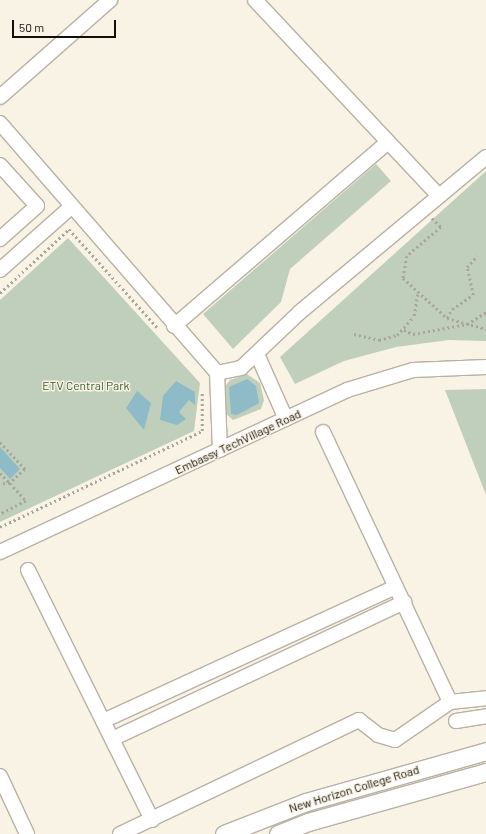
<!DOCTYPE html>
<html>
<head>
<meta charset="utf-8">
<style>
  body { margin:0 }
  #map { position:relative; width:486px; height:834px; overflow:hidden; background:#f9f3e5; font-family:Barlow,sans-serif }
  div>[style] { position:absolute }
  [style*='--x'] { left:calc(var(--x)*1px); top:calc(var(--y)*1px); width:calc(var(--w)*1px); rotate:calc(var(--a)*1deg) }
  .green>* { inset:0; background:#c0cfbb }
  .water>* { inset:0; background:#8ebbc7 }
  .path>* { height:2.5px; margin-top:-1.25px; transform-origin:0; background:repeating-linear-gradient(90deg,#a9a59a 0 2px,transparent 0 5px) }
  .roads { filter:drop-shadow(1px 0 #b8b2a5) drop-shadow(-1px 0 #b8b2a5) drop-shadow(0 1px #b8b2a5) drop-shadow(0 -1px #b8b2a5) }
  .minor>* { height:14px; margin:-7px; padding:0 7px; transform-origin:7px; border-radius:7px; background:#fff }
  .major>* { height:17px; margin:-8.5px; padding:0 8.5px; transform-origin:8.5px; border-radius:8.5px; background:#fff }
  span { translate:-50% -50%; white-space:nowrap; text-align:center; line-height:1.15; -webkit-text-stroke:3px #f9f3e5; paint-order:stroke }
  .park-label { font-size:12px; color:#3c5d30 }
  .street-label { font-size:12px; color:#110f0a }
  .scale { position:absolute; left:12px; top:20px; width:104px; height:18px; box-sizing:border-box; border:2px solid #110f0a; border-top:0; padding-left:5px; font-size:12px; line-height:14px; white-space:nowrap; color:#110f0a; -webkit-text-stroke:3px #f9f3e5; paint-order:stroke }
</style>
</head>
<body>
<div id="map">
  <div class="green">
    <i style="clip-path:polygon(376px 164px,391px 181px,290px 269px,281px 302px,233px 349px,203px 314px)"></i>
    <i style="clip-path:polygon(486px 171px,486px 341px,449px 340px,396px 347px,344px 361px,295px 384px,280px 357px)"></i>
    <i style="clip-path:polygon(68px 238px,200px 383px,194px 431px,0 522px,0 300px)"></i>
    <i style="clip-path:polygon(247px 374px,260px 383px,264px 400px,261px 409px,233px 420px,224px 412px,223px 389px,230px 380px)"></i>
    <i style="clip-path:polygon(486px 389px,486px 495px,445px 390px)"></i>
  </div>
  <div class="water">
    <i style="clip-path:polygon(247px 379px,256px 386px,259px 403px,237px 415px,231px 414px,229px 387px)"></i>
    <i style="clip-path:polygon(176px 381px,195px 392px,195px 405px,189px 400px,179px 412px,186px 419px,177px 425px,160px 420px,163px 396px)"></i>
    <i style="clip-path:polygon(137px 391px,151px 403px,144px 430px,126px 408px)"></i>
    <i style="clip-path:polygon(0 447px,20px 469px,10px 479px,0 468px)"></i>
  </div>
  <div class="path">
    <i style="--x:432;--y:218;--w:13;--a:45"></i>
    <i style="--x:441;--y:227;--w:45;--a:139.5"></i>
    <i style="--x:407;--y:256;--w:22;--a:100"></i>
    <i style="--x:403;--y:278;--w:59;--a:42.3"></i>
    <i style="--x:447;--y:318;--w:41;--a:15.8"></i>
    <i style="--x:0;--y:293;--w:94;--a:-42.8"></i>
    <i style="--x:69;--y:229;--w:132;--a:48.1"></i>
    <i style="--x:447;--y:318;--w:10;--a:-61"></i>
    <i style="--x:452;--y:309;--w:25;--a:-34"></i>
    <i style="--x:473;--y:295;--w:29;--a:-102"></i>
    <i style="--x:467;--y:267;--w:15;--a:-48"></i>
    <i style="--x:404;--y:330;--w:10;--a:24"></i>
    <i style="--x:413;--y:334;--w:55;--a:-10.5"></i>
    <i style="--x:467;--y:324;--w:22;--a:-32"></i>
    <i style="--x:354;--y:334;--w:26;--a:13"></i>
    <i style="--x:379;--y:340;--w:19;--a:-16"></i>
    <i style="--x:397;--y:335;--w:25;--a:-48"></i>
    <i style="--x:414;--y:316;--w:24;--a:-81"></i>
    <i style="--x:0;--y:442;--w:37;--a:47"></i>
    <i style="--x:25;--y:469;--w:21;--a:137"></i>
    <i style="--x:10;--y:483;--w:24;--a:48"></i>
    <i style="--x:26;--y:501;--w:29;--a:153"></i>
    <i style="--x:0;--y:473;--w:14;--a:45"></i>
    <i style="--x:10;--y:483;--w:10;--a:174"></i>
    <i style="--x:0;--y:527;--w:224;--a:-25.4"></i>
    <i style="--x:202;--y:431;--w:40;--a:-90"></i>
  </div>
  <div class="roads">
    <div class="minor">
      <i style="--x:255;--y:0;--w:267;--a:46.8"></i>
      <i style="--x:0;--y:97;--w:147;--a:-41.4"></i>
      <i style="--x:0;--y:123;--w:331;--a:49"></i>
      <i style="--x:217;--y:373;--w:25;--a:-12"></i>
      <i style="--x:241;--y:368;--w:81;--a:-43.5"></i>
      <i style="--x:300;--y:312;--w:242;--a:-39.8"></i>
      <i style="--x:0;--y:165;--w:55;--a:47.9"></i>
      <i style="--x:37;--y:206;--w:50;--a:138.3"></i>
      <i style="--x:0;--y:270;--w:96;--a:-41.6"></i>
      <i style="--x:174;--y:326;--w:282;--a:-40.7"></i>
      <i style="--x:257;--y:354;--w:71;--a:66"></i>
      <i style="--x:217;--y:373;--w:77;--a:87.8"></i>
      <i style="--x:323;--y:432;--w:298;--a:64.8"></i>
      <i style="--x:0;--y:552;--w:383;--a:-25"></i>
      <i style="--x:347;--y:390;--w:69;--a:-16.9"></i>
      <i style="--x:413;--y:370;--w:73;--a:-2.4"></i>
      <i style="--x:28;--y:570;--w:279;--a:63.6"></i>
      <i style="--x:103;--y:721;--w:322;--a:-24.6"></i>
      <i style="--x:456;--y:721;--w:30;--a:-9"></i>
      <i style="--x:112;--y:739;--w:323;--a:-25.1"></i>
      <i style="--x:0;--y:776;--w:64;--a:65"></i>
      <i style="--x:120;--y:834;--w:265;--a:-25.5"></i>
      <i style="--x:359;--y:720;--w:24;--a:38"></i>
      <i style="--x:378;--y:735;--w:18;--a:16"></i>
      <i style="--x:395;--y:740;--w:67;--a:-34.6"></i>
      <i style="--x:450;--y:702;--w:36;--a:-6"></i>
    </div>
    <div class="major">
      <i style="--x:224;--y:834;--w:88;--a:-21.3"></i>
      <i style="--x:306;--y:802;--w:187;--a:-15.8"></i>
      <i style="--x:278;--y:834;--w:32;--a:-22"></i>
      <i style="--x:308;--y:822;--w:185;--a:-15.7"></i>
    </div>
  </div>
  <div class="park-label">
    <span style="left:86px;top:386px">ETV Central Park</span>
  </div>
  <div class="street-label">
    <span style="left:238px;top:442px;rotate:-25deg">Embassy TechVillage Road</span>
    <span style="left:354px;top:789px;rotate:-17deg">New Horizon College Road</span>
  </div>
  <div class="scale">50 m</div>
</div>
</body>
</html>
